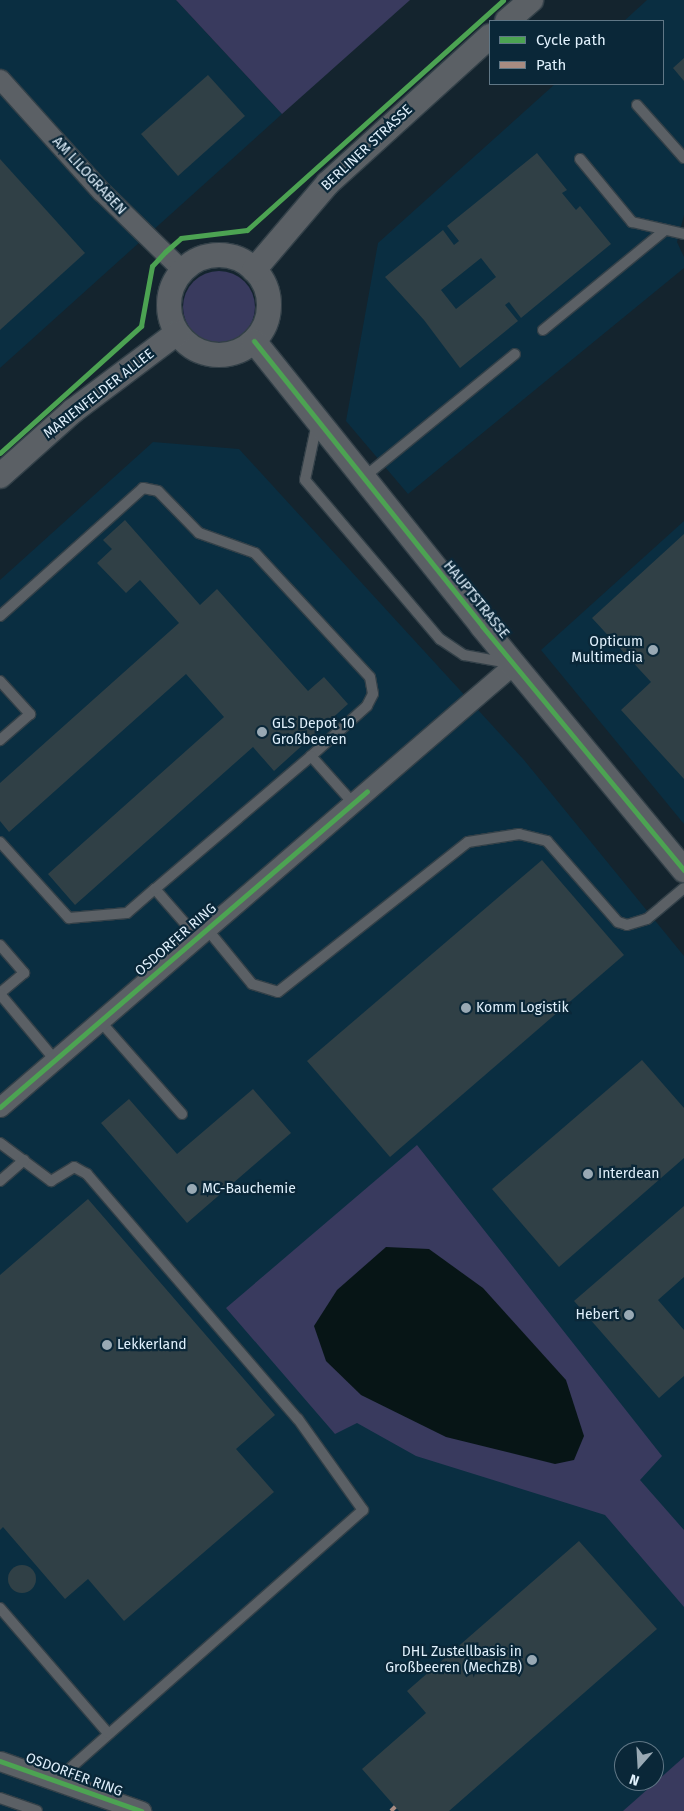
<!DOCTYPE html>
<html>
<head>
<meta charset="utf-8">
<style>
  body { margin:0 }
  #map { position:relative; width:684px; height:1811px; overflow:hidden; background:#14242e; font-family:"Fira Sans",sans-serif }
  div>[style] { position:absolute }
  [style*='--x'] { left:calc(var(--x)*1px); top:calc(var(--y)*1px); width:calc(var(--w)*1px); rotate:calc(var(--a)*1deg) }
  .built>* { inset:0; background:#0a2e41 }
  .green>* { inset:0; background:#393a5e }
  .round { border-radius:50% }
  .water>* { inset:0; background:#071516 }
  .building>* { inset:0; background:#304046 }
  .roads { filter:drop-shadow(1px 0 #334048) drop-shadow(-1px 0 #334048) drop-shadow(0 1px #334048) drop-shadow(0 -1px #334048) }
  .service>* { height:10px; margin:-5px; padding:0 5px; transform-origin:5px; border-radius:5px; background:#5b6065 }
  .minor>* { height:19px; margin:-9.5px; padding:0 9.5px; transform-origin:9.5px; border-radius:9.5px; background:#5b6065 }
  .tertiary>* { height:24px; margin:-12px; padding:0 12px; transform-origin:12px; border-radius:12px; background:#5b6065 }
  .tertiary>.ring { margin:-12px; padding:0; box-sizing:content-box; background:none; border:24px solid #5b6065; border-radius:50% }
  .quiet>* { height:4px; margin-top:-2px; transform-origin:0; background:repeating-linear-gradient(90deg,#a88b81 0 8px,transparent 0 12px) }
  .cycleway>* { height:5px; margin:-2.5px; padding:0 2.5px; transform-origin:2.5px; border-radius:2.5px; background:#4ca352 }
  .dots>* { width:14px; height:14px; translate:-50% -50%; box-sizing:border-box; border:2px solid #0a2738; border-radius:50% }
  span { translate:-50% -50%; white-space:nowrap; text-align:center; line-height:1.15; -webkit-text-stroke:4.5px #0a2738; paint-order:stroke }
  .street-label { font-size:14px; color:#e0f0fc }
  .poi-label { font-size:14px; color:#e0f0fc }
  .right { translate:-100% -50%; text-align:right }
  .left { translate:0 -50%; text-align:left }
  .legend { position:absolute; left:489px; top:20px; width:175px; height:65px; box-sizing:border-box; background:#0a2738; border:1px solid #607786; margin:0; padding:6px 9px; list-style:none; font-size:15px; color:#e0f0fc }
  .legend li { display:flex; align-items:center; gap:10px; height:25px }
  .legend b { width:25px; border:1px solid #607786 }
  .north { position:absolute; left:614px; top:1741px; width:50px; height:50px; box-sizing:border-box; background:#0a2738; border:1px solid #607786; border-radius:50%; rotate:199deg; font-size:14px; font-weight:700; line-height:20px; text-align:center; color:#e0f0fc }
  .north::after { content:''; display:block; margin:auto; width:18px; height:22px; background:#99a9b4; clip-path:polygon(50% 0,100% 100%,50% 72%,0 100%) }
</style>
</head>
<body>
<div id="map">
  <div class="built">
    <i style="clip-path:polygon(0 0,176px 0,282px 114px,0 368px)"></i>
    <i style="clip-path:polygon(647px 0,684px 0,684px 215px,677px 242px,684px 257px,684px 268px,408px 494px,346px 421px,378px 243px,555px 84px,663px 84px,663px 21px,624px 21px)"></i>
    <i style="clip-path:polygon(evenodd,153px 442px,239px 449px,524px 760px,684px 956px,684px 1811px,0 1811px,0 580px,153px 442px,624px 1751px,654px 1751px,654px 1781px,624px 1781px,624px 1751px)"></i>
    <i style="clip-path:polygon(684px 521px,684px 824px,541px 650px)"></i>
  </div>
  <div class="green">
    <i style="clip-path:polygon(176px 0,410px 0,282px 114px)"></i>
    <i class="round" style="left:183px;top:271px;width:72px;height:72px"></i>
    <i style="clip-path:polygon(417px 1145px,662px 1456px,640px 1480px,684px 1530px,684px 1607px,605px 1515px,416px 1456px,357px 1423px,335px 1434px,226px 1308px)"></i>
    <i style="clip-path:polygon(684px 1757px,684px 1811px,623px 1811px)"></i>
  </div>
  <div class="water">
    <i style="clip-path:polygon(386px 1247px,429px 1249px,483px 1288px,566px 1380px,584px 1436px,574px 1460px,555px 1464px,446px 1437px,361px 1395px,326px 1361px,314px 1326px,337px 1290px)"></i>
  </div>
  <div class="building">
    <i style="clip-path:polygon(684px 58px,684px 81px,673px 68px)"></i>
    <i style="clip-path:polygon(208px 75px,245px 116px,178px 176px,141px 134px)"></i>
    <i style="clip-path:polygon(evenodd,537px 153px,567px 190px,562px 193px,576px 210px,580px 206px,611px 244px,521px 318px,509px 302px,505px 305px,518px 321px,460px 368px,424px 320px,385px 277px,443px 230px,454px 245px,459px 241px,447px 226px,537px 153px,481px 258px,496px 277px,456px 309px,441px 290px,481px 258px)"></i>
    <i style="clip-path:polygon(0 159px,85px 253px,0 330px)"></i>
    <i style="clip-path:polygon(125px 520px,200px 605px,217px 589px,308px 691px,324px 677px,348px 704px,274px 771px,253px 747px,75px 905px,48px 874px,224px 717px,186px 674px,9px 832px,0 821px,0 783px,179px 623px,140px 580px,126px 593px,97px 563px,112px 549px,103px 540px)"></i>
    <i style="clip-path:polygon(684px 534px,684px 779px,621px 710px,651px 682px,592px 618px)"></i>
    <i style="clip-path:polygon(542px 860px,624px 955px,390px 1157px,307px 1061px)"></i>
    <i style="clip-path:polygon(642px 1060px,684px 1108px,684px 1158px,559px 1267px,492px 1189px)"></i>
    <i style="clip-path:polygon(253px 1089px,291px 1133px,187px 1223px,101px 1123px,129px 1099px,177px 1154px)"></i>
    <i style="clip-path:polygon(88px 1199px,275px 1415px,236px 1449px,274px 1492px,124px 1621px,88px 1579px,65px 1599px,3px 1527px,0 1530px,0 1275px)"></i>
    <i style="clip-path:polygon(684px 1206px,684px 1277px,658px 1300px,684px 1330px,684px 1376px,659px 1398px,574px 1301px)"></i>
    <i style="clip-path:polygon(579px 1541px,657px 1629px,449px 1811px,399px 1811px,362px 1769px,426px 1713px,407px 1691px)"></i>
    <i class="round" style="left:8px;top:1565px;width:28px;height:28px"></i>
  </div>
  <div class="roads">
    <div class="service">
      <i style="--x:637;--y:105;--w:71;--a:48.4"></i>
      <i style="--x:580;--y:159;--w:82;--a:50.5"></i>
      <i style="--x:632;--y:222;--w:53;--a:13"></i>
      <i style="--x:543;--y:330;--w:158;--a:-39.3"></i>
      <i style="--x:317;--y:423;--w:58;--a:101.9"></i>
      <i style="--x:305;--y:480;--w:209;--a:49.7"></i>
      <i style="--x:440;--y:639;--w:29;--a:34"></i>
      <i style="--x:464;--y:655;--w:45;--a:10.3"></i>
      <i style="--x:363;--y:478;--w:196;--a:-39.2"></i>
      <i style="--x:0;--y:616;--w:192;--a:-41.8"></i>
      <i style="--x:143;--y:488;--w:15;--a:11"></i>
      <i style="--x:158;--y:491;--w:59;--a:45.7"></i>
      <i style="--x:199;--y:533;--w:59;--a:19.7"></i>
      <i style="--x:255;--y:553;--w:169;--a:47.2"></i>
      <i style="--x:370;--y:677;--w:17;--a:80"></i>
      <i style="--x:373;--y:694;--w:13;--a:117"></i>
      <i style="--x:367;--y:706;--w:75;--a:138.2"></i>
      <i style="--x:0;--y:681;--w:45;--a:47.7"></i>
      <i style="--x:30;--y:714;--w:40;--a:139"></i>
      <i style="--x:0;--y:842;--w:103;--a:47.8"></i>
      <i style="--x:69;--y:918;--w:58;--a:-4.9"></i>
      <i style="--x:127;--y:913;--w:37;--a:-41"></i>
      <i style="--x:207;--y:929;--w:71;--a:50.7"></i>
      <i style="--x:252;--y:984;--w:27;--a:17"></i>
      <i style="--x:278;--y:992;--w:242;--a:-38.3"></i>
      <i style="--x:468;--y:842;--w:52;--a:-8.9"></i>
      <i style="--x:519;--y:834;--w:29;--a:14"></i>
      <i style="--x:547;--y:841;--w:108;--a:48.8"></i>
      <i style="--x:618;--y:922;--w:9;--a:18"></i>
      <i style="--x:627;--y:925;--w:21;--a:-17"></i>
      <i style="--x:647;--y:919;--w:48;--a:-40"></i>
      <i style="--x:197;--y:937;--w:64;--a:-131.2"></i>
      <i style="--x:155;--y:889;--w:205;--a:-40.4"></i>
      <i style="--x:311;--y:756;--w:63;--a:48.2"></i>
      <i style="--x:0;--y:945;--w:37;--a:49"></i>
      <i style="--x:24;--y:973;--w:31;--a:140"></i>
      <i style="--x:0;--y:994;--w:86;--a:50.2"></i>
      <i style="--x:100;--y:1021;--w:124;--a:48.6"></i>
      <i style="--x:0;--y:1143;--w:64;--a:36.7"></i>
      <i style="--x:51;--y:1181;--w:27;--a:-31"></i>
      <i style="--x:74;--y:1167;--w:15;--a:28"></i>
      <i style="--x:87;--y:1174;--w:323;--a:49.3"></i>
      <i style="--x:298;--y:1419;--w:112;--a:54.5"></i>
      <i style="--x:363;--y:1510;--w:409;--a:138.6"></i>
      <i style="--x:0;--y:1181;--w:32;--a:-41"></i>
      <i style="--x:0;--y:1608;--w:165;--a:49.2"></i>
      <i style="--x:0;--y:1798;--w:39;--a:19"></i>
    </div>
    <div class="minor">
      <i style="--x:0;--y:79;--w:151;--a:48"></i>
      <i style="--x:101;--y:191;--w:113;--a:44.3"></i>
      <i style="--x:0;--y:1107;--w:679;--a:-40.76"></i>
      <i style="--x:0;--y:1761;--w:150;--a:19.5"></i>
    </div>
    <div class="tertiary">
      <i style="--x:507;--y:21;--w:32;--a:-41"></i>
      <i class="ring" style="left:169px;top:255px;width:76px;height:76px"></i>
      <i style="--x:254;--y:270;--w:114;--a:-49.6"></i>
      <i style="--x:328;--y:183;--w:219;--a:-42.2"></i>
      <i style="--x:254;--y:341;--w:365;--a:51.3"></i>
      <i style="--x:482;--y:626;--w:317;--a:50.4"></i>
      <i style="--x:0;--y:476;--w:98;--a:-41.7"></i>
      <i style="--x:73;--y:411;--w:130;--a:-36.9"></i>
    </div>
  </div>
  <div class="quiet">
    <i style="--x:391;--y:1811;--w:6;--a:-45"></i>
  </div>
  <div class="cycleway">
    <i style="--x:254;--y:341;--w:365;--a:51.3"></i>
    <i style="--x:482;--y:626;--w:317;--a:50.4"></i>
    <i style="--x:0;--y:453;--w:190;--a:-42"></i>
    <i style="--x:141;--y:326;--w:61;--a:-79.6"></i>
    <i style="--x:152;--y:266;--w:19;--a:-47"></i>
    <i style="--x:165;--y:252;--w:21;--a:-41"></i>
    <i style="--x:181;--y:238;--w:66;--a:-6.9"></i>
    <i style="--x:247;--y:230;--w:344;--a:-41.9"></i>
    <i style="--x:0;--y:1107;--w:484;--a:-40.7"></i>
    <i style="--x:0;--y:1761;--w:150;--a:19.5"></i>
  </div>
  <div class="dots">
    <i style="left:653px;top:650px;background:#99a9b4"></i>
    <i style="left:262px;top:732px;background:#99a9b4"></i>
    <i style="left:466px;top:1008px;background:#99a9b4"></i>
    <i style="left:588px;top:1174px;background:#99a9b4"></i>
    <i style="left:192px;top:1189px;background:#99a9b4"></i>
    <i style="left:629px;top:1315px;background:#99a9b4"></i>
    <i style="left:107px;top:1345px;background:#99a9b4"></i>
    <i style="left:532px;top:1660px;background:#99a9b4"></i>
  </div>
  <div class="street-label">
    <span style="left:367px;top:148px;rotate:-43deg">BERLINER STRASSE</span>
    <span style="left:89px;top:176px;rotate:47deg">AM LILOGRABEN</span>
    <span style="left:99px;top:394px;rotate:-38deg">MARIENFELDER ALLEE</span>
    <span style="left:476px;top:600px;rotate:51deg">HAUPTSTRASSE</span>
    <span style="left:176px;top:940px;rotate:-41deg">OSDORFER RING</span>
    <span style="left:74px;top:1775px;rotate:20deg">OSDORFER RING</span>
  </div>
  <div class="poi-label">
    <span class="right" style="left:643px;top:650px">Opticum<br>Multimedia</span>
    <span class="left" style="left:272px;top:732px">GLS Depot 10<br>Großbeeren</span>
    <span class="left" style="left:476px;top:1008px">Komm Logistik</span>
    <span class="left" style="left:598px;top:1174px">Interdean</span>
    <span class="left" style="left:202px;top:1189px">MC-Bauchemie</span>
    <span class="right" style="left:619px;top:1315px">Hebert</span>
    <span class="left" style="left:117px;top:1345px">Lekkerland</span>
    <span class="right" style="left:522px;top:1660px">DHL Zustellbasis in<br>Großbeeren (MechZB)</span>
  </div>
  <ul class="legend">
  <li><b style="height:6px;background:#4ca352"></b>Cycle path</li>
  <li><b style="height:6px;background:#a88b81"></b>Path</li>
  </ul>
  <div class="north">N</div>
</div>
</body>
</html>
